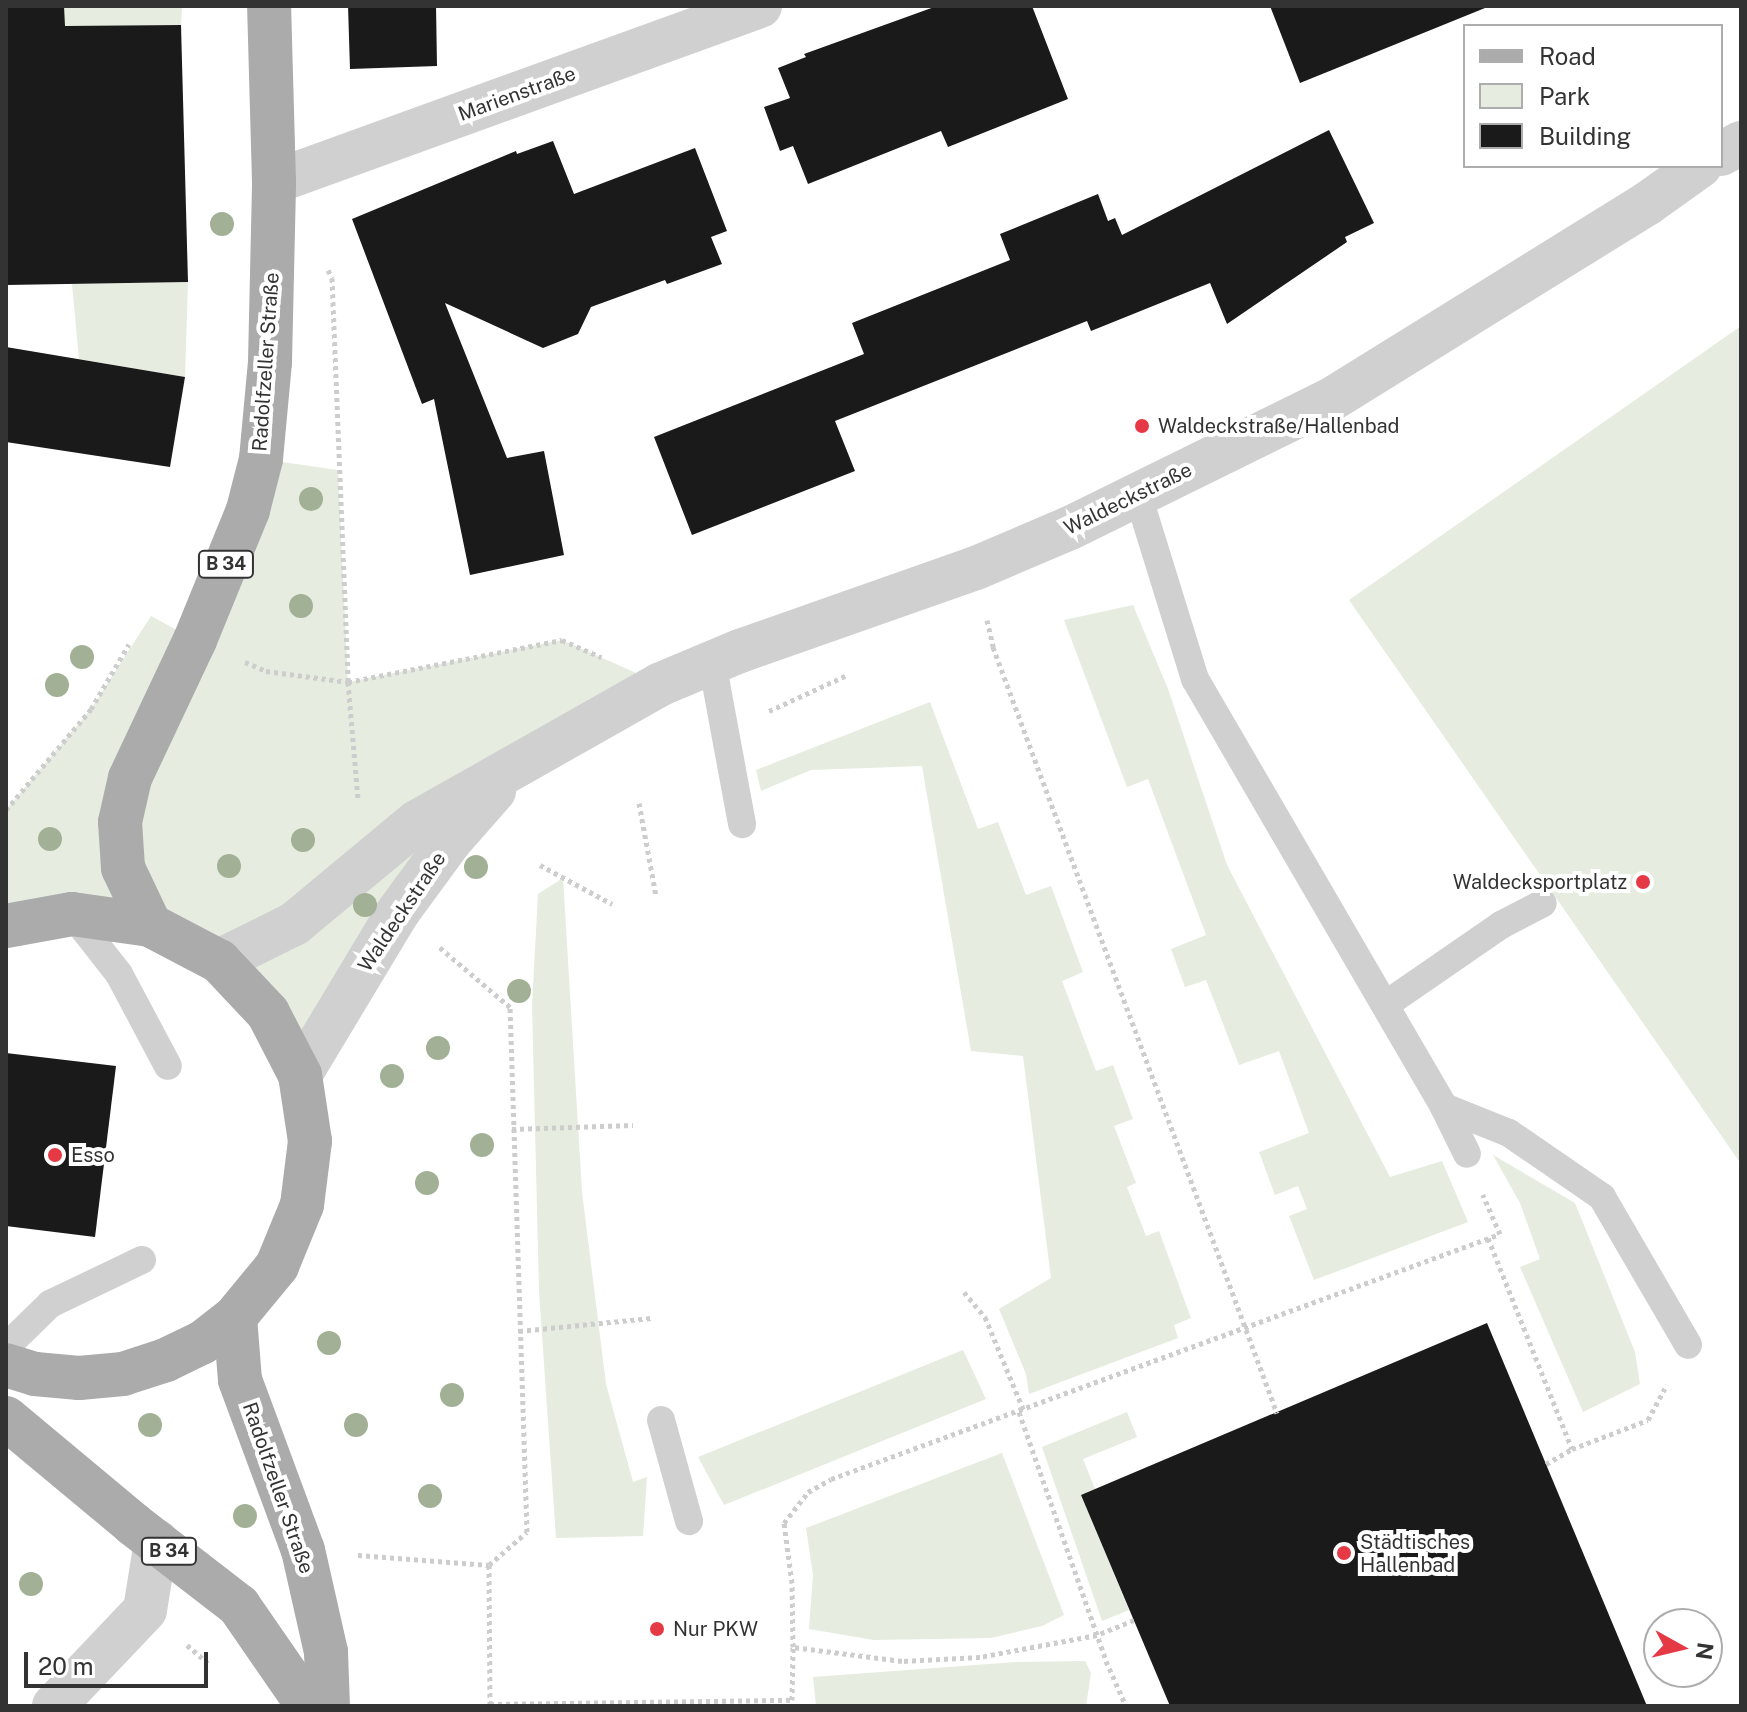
<!DOCTYPE html>
<html>
<head>
<meta charset="utf-8">
<style>
  body { margin:0 }
  #map { position:relative; width:1747px; height:1712px; overflow:hidden; background:#fff; font-family:"Public Sans",sans-serif }
  div>[style] { position:absolute }
  [style*='--x'] { left:calc(var(--x)*1px); top:calc(var(--y)*1px); width:calc(var(--w)*1px); rotate:calc(var(--a)*1deg) }
  .green>* { inset:0; background:#e6ecdf }
  .building>* { inset:0; background:#1a1a1a }
  .path>* { height:5px; margin-top:-2.5px; transform-origin:0; background:repeating-linear-gradient(90deg,#cdcdcd 0 4px,transparent 0 8px) }
  .lane>* { height:28px; margin:-14px; padding:0 14px; transform-origin:14px; border-radius:14px; background:#d0d0d0 }
  .street>* { height:44px; margin:-22px; padding:0 22px; transform-origin:22px; border-radius:22px; background:#d0d0d0 }
  .primary>* { height:44px; margin:-22px; padding:0 22px; transform-origin:22px; border-radius:22px; background:#ababab }
  .trees>* { width:24px; height:24px; margin:-12px; border-radius:50%; background:#a2b095 }
  .dots>* { width:22px; height:22px; translate:-50% -50%; box-sizing:border-box; border:4px solid #fff; border-radius:50% }
  span { translate:-50% -50%; white-space:nowrap; text-align:center; line-height:1.15; -webkit-text-stroke:8px #fff; paint-order:stroke }
  .shield-label span { padding:2px 6px; background:#fff; border:2px solid; border-radius:6px; -webkit-text-stroke-width:0 }
  .shield-label { font-size:18px; color:#333; font-weight:700 }
  .street-label { font-size:20px; color:#333 }
  .poi-label { font-size:20px; color:#333 }
  .left { translate:0 -50%; text-align:left }
  .right { translate:-100% -50%; text-align:right }
  .frame { position:absolute; inset:0; border:8px solid #333; pointer-events:none }
  .legend { position:absolute; left:1463px; top:24px; width:260px; height:144px; box-sizing:border-box; background:#fff; border:2px solid #adadad; margin:0; padding:10px 14px; list-style:none; font-size:24px; color:#333 }
  .legend li { display:flex; align-items:center; gap:16px; height:40px }
  .legend b { width:40px; border:2px solid #adadad }
  .north { position:absolute; left:1643px; top:1608px; width:80px; height:80px; box-sizing:border-box; background:#fff; border:2px solid #adadad; border-radius:50%; rotate:98deg; font-size:22px; font-weight:700; line-height:32px; text-align:center; color:#333 }
  .north::after { content:''; display:block; margin:auto; width:28px; height:36px; background:#e63946; clip-path:polygon(50% 0,100% 100%,50% 72%,0 100%) }
  .scale { position:absolute; left:24px; top:1652px; width:184px; height:36px; box-sizing:border-box; border:4px solid #333; border-top:0; padding-left:10px; font-size:24px; line-height:28px; white-space:nowrap; color:#333; -webkit-text-stroke:6px #fff; paint-order:stroke }
</style>
</head>
<body>
<div id="map">
  <div class="green">
    <i style="clip-path:polygon(64px 6px,182px 6px,181px 25px,114px 26px,114px 47px,6px 12px)"></i>
    <i style="clip-path:polygon(188px 282px,185px 377px,79px 359px,72px 284px)"></i>
    <i style="clip-path:polygon(1741px 326px,1741px 1164px,1349px 600px)"></i>
    <i style="clip-path:polygon(261px 459px,338px 470px,348px 682px,562px 640px,661px 684px,521px 761px,300px 1075px,268px 1013px,150px 925px,6px 926px,6px 810px,91px 709px,151px 616px,195px 640px)"></i>
    <i style="clip-path:polygon(1133px 605px,1168px 689px,1227px 865px,1390px 1177px,1442px 1161px,1468px 1222px,1314px 1280px,1289px 1216px,1307px 1209px,1298px 1186px,1275px 1195px,1259px 1152px,1309px 1133px,1279px 1051px,1239px 1065px,1206px 980px,1185px 987px,1171px 949px,1206px 935px,1148px 779px,1127px 787px,1064px 620px)"></i>
    <i style="clip-path:polygon(930px 702px,978px 829px,998px 822px,1026px 895px,1051px 886px,1083px 972px,1062px 981px,1096px 1071px,1113px 1065px,1133px 1119px,1114px 1126px,1136px 1183px,1127px 1187px,1146px 1236px,1159px 1231px,1191px 1318px,1174px 1325px,1178px 1338px,1029px 1394px,1026px 1374px,999px 1309px,1051px 1278px,1023px 1056px,971px 1051px,922px 766px,811px 770px,761px 791px,756px 770px)"></i>
    <i style="clip-path:polygon(563px 878px,582px 1192px,606px 1384px,633px 1482px,647px 1477px,643px 1536px,556px 1538px,539px 1291px,532px 1005px,538px 894px)"></i>
    <i style="clip-path:polygon(1493px 1155px,1575px 1203px,1635px 1352px,1640px 1384px,1583px 1412px,1520px 1267px,1540px 1259px,1520px 1203px)"></i>
    <i style="clip-path:polygon(963px 1350px,986px 1399px,724px 1505px,698px 1457px)"></i>
    <i style="clip-path:polygon(1127px 1412px,1137px 1437px,1083px 1459px,1095px 1489px,1081px 1495px,1129px 1610px,1102px 1621px,1042px 1447px)"></i>
    <i style="clip-path:polygon(1002px 1453px,1064px 1615px,1042px 1626px,991px 1638px,874px 1640px,809px 1629px,813px 1575px,806px 1528px)"></i>
    <i style="clip-path:polygon(1085px 1661px,1091px 1673px,1086px 1706px,816px 1706px,813px 1677px,1016px 1662px)"></i>
  </div>
  <div class="building">
    <i style="clip-path:polygon(6px 6px,64px 6px,65px 26px,181px 25px,188px 282px,6px 285px)"></i>
    <i style="clip-path:polygon(348px 6px,436px 6px,437px 66px,350px 69px)"></i>
    <i style="clip-path:polygon(937px 6px,1032px 6px,1068px 99px,948px 147px,941px 131px,808px 184px,793px 146px,780px 151px,764px 107px,790px 98px,778px 68px,806px 57px,804px 54px)"></i>
    <i style="clip-path:polygon(1270px 6px,1484px 6px,1485px 8px,1300px 83px)"></i>
    <i style="clip-path:polygon(1329px 130px,1374px 223px,1345px 237px,1347px 242px,1227px 324px,1210px 283px,1091px 331px,1087px 321px,835px 421px,855px 471px,692px 535px,654px 437px,864px 354px,852px 323px,1010px 260px,1000px 234px,1098px 194px,1108px 221px,1115px 218px,1122px 235px)"></i>
    <i style="clip-path:polygon(553px 141px,574px 194px,695px 148px,727px 231px,711px 237px,722px 264px,667px 284px,665px 280px,591px 307px,578px 334px,543px 348px,445px 303px,507px 458px,544px 451px,564px 555px,470px 575px,434px 399px,422px 404px,352px 219px,516px 151px,517px 154px)"></i>
    <i style="clip-path:polygon(6px 347px,185px 377px,170px 467px,6px 442px)"></i>
    <i style="clip-path:polygon(6px 1053px,116px 1066px,95px 1237px,6px 1226px)"></i>
    <i style="clip-path:polygon(1487px 1323px,1647px 1706px,1170px 1706px,1081px 1495px)"></i>
  </div>
  <div class="path">
    <i style="--x:328;--y:270;--w:9;--a:63"></i>
    <i style="--x:332;--y:278;--w:404;--a:87.7"></i>
    <i style="--x:348;--y:682;--w:116;--a:85.1"></i>
    <i style="--x:987;--y:620;--w:28;--a:77"></i>
    <i style="--x:993;--y:647;--w:817;--a:69.66"></i>
    <i style="--x:245;--y:662;--w:23;--a:23"></i>
    <i style="--x:266;--y:671;--w:83;--a:7.6"></i>
    <i style="--x:348;--y:682;--w:218;--a:-11.1"></i>
    <i style="--x:562;--y:640;--w:43;--a:23.6"></i>
    <i style="--x:769;--y:711;--w:86;--a:-24.8"></i>
    <i style="--x:639;--y:803;--w:95;--a:79.6"></i>
    <i style="--x:6;--y:810;--w:132;--a:-49.9"></i>
    <i style="--x:91;--y:709;--w:75;--a:-59.7"></i>
    <i style="--x:540;--y:865;--w:82;--a:28.4"></i>
    <i style="--x:512;--y:1129;--w:121;--a:-1.9"></i>
    <i style="--x:1488;--y:1238;--w:227;--a:68.3"></i>
    <i style="--x:964;--y:1292;--w:33;--a:50"></i>
    <i style="--x:985;--y:1317;--w:102;--a:67.5"></i>
    <i style="--x:519;--y:1331;--w:133;--a:-5.6"></i>
    <i style="--x:1019;--y:1412;--w:264;--a:70.7"></i>
    <i style="--x:1106;--y:1661;--w:49;--a:66"></i>
    <i style="--x:1546;--y:1464;--w:30;--a:-30"></i>
    <i style="--x:1572;--y:1449;--w:81;--a:-20.9"></i>
    <i style="--x:1648;--y:1420;--w:40;--a:-62"></i>
    <i style="--x:358;--y:1555;--w:131;--a:4.4"></i>
    <i style="--x:489;--y:1565;--w:50;--a:-41"></i>
    <i style="--x:527;--y:1532;--w:525;--a:-91.85"></i>
    <i style="--x:510;--y:1007;--w:94;--a:-139.7"></i>
    <i style="--x:489;--y:1565;--w:139;--a:89.6"></i>
    <i style="--x:1134;--y:1620;--w:40;--a:158"></i>
    <i style="--x:1097;--y:1635;--w:119;--a:169.4"></i>
    <i style="--x:980;--y:1657;--w:78;--a:177.1"></i>
    <i style="--x:902;--y:1661;--w:110;--a:-172.7"></i>
    <i style="--x:793;--y:1647;--w:64;--a:-90.9"></i>
    <i style="--x:792;--y:1583;--w:61;--a:-97.6"></i>
    <i style="--x:784;--y:1523;--w:39;--a:-52"></i>
    <i style="--x:808;--y:1492;--w:26;--a:-29"></i>
    <i style="--x:831;--y:1479;--w:712;--a:-20.11"></i>
    <i style="--x:1500;--y:1234;--w:43;--a:-113.6"></i>
    <i style="--x:187;--y:1645;--w:30;--a:41"></i>
    <i style="--x:490;--y:1704;--w:302;--a:-0.8"></i>
    <i style="--x:792;--y:1700;--w:53;--a:-88.9"></i>
  </div>
  <div class="lane">
    <i style="--x:1138;--y:495;--w:193;--a:72.8"></i>
    <i style="--x:1195;--y:679;--w:495;--a:59.8"></i>
    <i style="--x:1444;--y:1107;--w:52;--a:63.9"></i>
    <i style="--x:712;--y:662;--w:165;--a:79.5"></i>
    <i style="--x:72;--y:914;--w:76;--a:51.9"></i>
    <i style="--x:119;--y:974;--w:104;--a:62"></i>
    <i style="--x:1385;--y:1005;--w:141;--a:-34.6"></i>
    <i style="--x:1501;--y:925;--w:47;--a:-27.6"></i>
    <i style="--x:1444;--y:1107;--w:70;--a:21.8"></i>
    <i style="--x:1509;--y:1133;--w:113;--a:34.5"></i>
    <i style="--x:1602;--y:1197;--w:171;--a:59.8"></i>
    <i style="--x:6;--y:1347;--w:62;--a:-44.3"></i>
    <i style="--x:50;--y:1304;--w:102;--a:-25.6"></i>
    <i style="--x:661;--y:1420;--w:105;--a:74.5"></i>
  </div>
  <div class="street">
    <i style="--x:1721;--y:154;--w:23;--a:-29"></i>
    <i style="--x:274;--y:182;--w:517;--a:-19.91"></i>
    <i style="--x:219;--y:961;--w:84;--a:-26.3"></i>
    <i style="--x:294;--y:924;--w:160;--a:-39.7"></i>
    <i style="--x:417;--y:822;--w:280;--a:-29.5"></i>
    <i style="--x:661;--y:684;--w:86;--a:-22.7"></i>
    <i style="--x:740;--y:651;--w:250;--a:-19.4"></i>
    <i style="--x:976;--y:568;--w:102;--a:-23.1"></i>
    <i style="--x:1070;--y:528;--w:292;--a:-26.2"></i>
    <i style="--x:1332;--y:399;--w:372;--a:-31.8"></i>
    <i style="--x:1648;--y:203;--w:64;--a:-35.4"></i>
    <i style="--x:300;--y:1075;--w:190;--a:-59"></i>
    <i style="--x:398;--y:912;--w:88;--a:-53.8"></i>
    <i style="--x:450;--y:841;--w:67;--a:-48.7"></i>
    <i style="--x:54;--y:1706;--w:132;--a:-46.5"></i>
    <i style="--x:145;--y:1610;--w:70;--a:-80.9"></i>
  </div>
  <div class="primary">
    <i style="--x:150;--y:925;--w:63;--a:-115.3"></i>
    <i style="--x:123;--y:868;--w:46;--a:-93.7"></i>
    <i style="--x:120;--y:822;--w:45;--a:-77.2"></i>
    <i style="--x:130;--y:778;--w:153;--a:-64.8"></i>
    <i style="--x:195;--y:640;--w:140;--a:-67.8"></i>
    <i style="--x:248;--y:510;--w:53;--a:-75.7"></i>
    <i style="--x:261;--y:459;--w:97;--a:-84.7"></i>
    <i style="--x:270;--y:362;--w:180;--a:-88.7"></i>
    <i style="--x:274;--y:182;--w:176;--a:-91.6"></i>
    <i style="--x:6;--y:926;--w:67;--a:-10.3"></i>
    <i style="--x:72;--y:914;--w:79;--a:8"></i>
    <i style="--x:150;--y:925;--w:78;--a:27.6"></i>
    <i style="--x:219;--y:961;--w:71;--a:46.7"></i>
    <i style="--x:268;--y:1013;--w:70;--a:62.7"></i>
    <i style="--x:300;--y:1075;--w:67;--a:81.4"></i>
    <i style="--x:310;--y:1141;--w:64;--a:97.1"></i>
    <i style="--x:302;--y:1205;--w:66;--a:112.3"></i>
    <i style="--x:277;--y:1266;--w:66;--a:129.5"></i>
    <i style="--x:235;--y:1317;--w:41;--a:142"></i>
    <i style="--x:203;--y:1342;--w:41;--a:154.1"></i>
    <i style="--x:166;--y:1360;--w:45;--a:162"></i>
    <i style="--x:123;--y:1374;--w:44;--a:174.8"></i>
    <i style="--x:79;--y:1378;--w:44;--a:-174.8"></i>
    <i style="--x:35;--y:1374;--w:30;--a:-163"></i>
    <i style="--x:235;--y:1317;--w:63;--a:85.5"></i>
    <i style="--x:240;--y:1380;--w:181;--a:69.7"></i>
    <i style="--x:303;--y:1550;--w:105;--a:77.3"></i>
    <i style="--x:326;--y:1652;--w:54;--a:87.9"></i>
    <i style="--x:6;--y:1418;--w:165;--a:39.8"></i>
    <i style="--x:133;--y:1524;--w:134;--a:37.7"></i>
    <i style="--x:239;--y:1606;--w:121;--a:55.4"></i>
  </div>
  <div class="trees">
    <i style="left:222px;top:224px"></i>
    <i style="left:311px;top:499px"></i>
    <i style="left:301px;top:606px"></i>
    <i style="left:82px;top:657px"></i>
    <i style="left:57px;top:685px"></i>
    <i style="left:50px;top:839px"></i>
    <i style="left:303px;top:840px"></i>
    <i style="left:229px;top:866px"></i>
    <i style="left:476px;top:867px"></i>
    <i style="left:365px;top:905px"></i>
    <i style="left:519px;top:991px"></i>
    <i style="left:438px;top:1048px"></i>
    <i style="left:392px;top:1076px"></i>
    <i style="left:482px;top:1145px"></i>
    <i style="left:427px;top:1183px"></i>
    <i style="left:329px;top:1343px"></i>
    <i style="left:452px;top:1395px"></i>
    <i style="left:150px;top:1425px"></i>
    <i style="left:356px;top:1425px"></i>
    <i style="left:430px;top:1496px"></i>
    <i style="left:245px;top:1516px"></i>
    <i style="left:31px;top:1584px"></i>
  </div>
  <div class="dots">
    <i style="left:1142px;top:426px;background:#e63946"></i>
    <i style="left:1643px;top:882px;background:#e63946"></i>
    <i style="left:55px;top:1155px;background:#e63946"></i>
    <i style="left:1344px;top:1553px;background:#e63946"></i>
    <i style="left:657px;top:1629px;background:#e63946"></i>
  </div>
  <div class="shield-label">
    <span style="left:226px;top:564px">B 34</span>
    <span style="left:169px;top:1551px">B 34</span>
  </div>
  <div class="street-label">
    <span style="left:517px;top:94px;rotate:-20deg">Marienstraße</span>
    <span style="left:266px;top:362px;rotate:-86deg">Radolfzeller Straße</span>
    <span style="left:1128px;top:499px;rotate:-26deg">Waldeckstraße</span>
    <span style="left:402px;top:912px;rotate:-56deg">Waldeckstraße</span>
    <span style="left:278px;top:1488px;rotate:71deg">Radolfzeller Straße</span>
  </div>
  <div class="poi-label">
    <span class="left" style="left:1158px;top:426px">Waldeckstraße/Hallenbad</span>
    <span class="right" style="left:1627px;top:882px">Waldecksportplatz</span>
    <span class="left" style="left:71px;top:1155px">Esso</span>
    <span class="left" style="left:1360px;top:1554px">Städtisches<br>Hallenbad</span>
    <span class="left" style="left:673px;top:1629px">Nur PKW</span>
  </div>
  <div class="frame"></div>
  <ul class="legend">
  <li><b style="height:10px;background:#ababab"></b>Road</li>
  <li><b style="height:22px;background:#e6ecdf"></b>Park</li>
  <li><b style="height:22px;background:#1a1a1a"></b>Building</li>
  </ul>
  <div class="north">N</div>
  <div class="scale">20 m</div>
</div>
</body>
</html>
